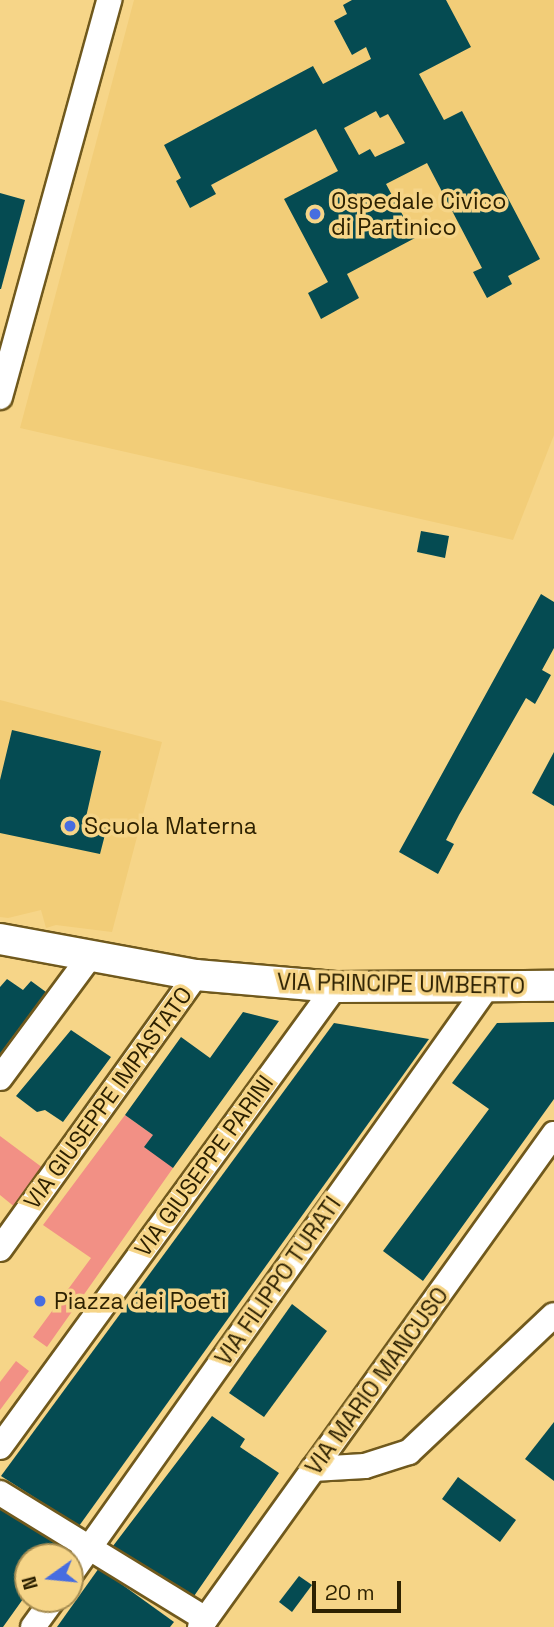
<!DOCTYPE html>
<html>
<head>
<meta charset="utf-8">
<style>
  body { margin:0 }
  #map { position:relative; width:554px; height:1627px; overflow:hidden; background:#f6d588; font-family:"Space Grotesk",sans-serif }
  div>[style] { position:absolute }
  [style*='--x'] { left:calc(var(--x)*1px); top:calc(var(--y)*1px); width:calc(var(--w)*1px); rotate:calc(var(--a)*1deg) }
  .built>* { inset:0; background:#f2cd78 }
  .green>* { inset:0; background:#f29085 }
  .building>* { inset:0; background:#054b52 }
  .roads { filter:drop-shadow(2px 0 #70591d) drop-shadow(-2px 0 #70591d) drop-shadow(0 2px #70591d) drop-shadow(0 -2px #70591d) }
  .minor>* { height:24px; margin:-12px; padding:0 12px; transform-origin:12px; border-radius:12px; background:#fff }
  .tertiary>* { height:30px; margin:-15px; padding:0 15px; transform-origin:15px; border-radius:15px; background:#fff }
  .dots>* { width:19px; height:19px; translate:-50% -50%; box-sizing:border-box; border:4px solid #f6d588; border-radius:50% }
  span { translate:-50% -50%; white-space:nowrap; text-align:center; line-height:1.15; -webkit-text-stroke:7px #f6d588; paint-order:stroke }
  .poi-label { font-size:23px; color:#2d2101 }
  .left { translate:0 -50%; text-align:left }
  .street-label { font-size:23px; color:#2d2101 }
  .north { position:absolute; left:14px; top:1543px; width:70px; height:70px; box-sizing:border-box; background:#f6d588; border:2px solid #a68d52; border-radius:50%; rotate:255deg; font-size:19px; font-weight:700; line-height:28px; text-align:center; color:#2d2101 }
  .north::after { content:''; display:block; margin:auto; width:24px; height:32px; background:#476de0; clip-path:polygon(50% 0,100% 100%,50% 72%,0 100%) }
  .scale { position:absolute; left:312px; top:1581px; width:89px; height:32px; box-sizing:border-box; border:4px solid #2d2101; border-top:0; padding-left:9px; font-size:21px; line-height:24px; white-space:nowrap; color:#2d2101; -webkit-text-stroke:5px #f6d588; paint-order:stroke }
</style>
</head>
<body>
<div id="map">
  <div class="built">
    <i style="clip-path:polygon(134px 0,554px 0,554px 435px,513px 540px,20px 428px)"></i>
    <i style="clip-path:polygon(0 700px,162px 742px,112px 932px,56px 925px,46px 928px,41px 910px,8px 918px,0 917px)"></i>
  </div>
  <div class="green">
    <i style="clip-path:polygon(125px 1115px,153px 1135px,173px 1168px,47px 1347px,33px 1337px,91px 1258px,43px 1225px)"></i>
    <i style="clip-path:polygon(0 1136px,43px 1168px,16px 1208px,0 1195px)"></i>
    <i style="clip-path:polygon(16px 1361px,29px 1371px,0 1410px,0 1382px)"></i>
  </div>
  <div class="building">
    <i style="clip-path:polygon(evenodd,352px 0,446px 0,471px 47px,419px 74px,444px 120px,462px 111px,540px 259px,508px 276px,512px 284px,487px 298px,473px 272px,482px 268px,427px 163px,386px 184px,415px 238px,347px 274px,359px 298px,321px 319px,308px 293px,328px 282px,284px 199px,338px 171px,316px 129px,211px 185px,216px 194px,190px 208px,176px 181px,181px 178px,164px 145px,313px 66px,323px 84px,371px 59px,366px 47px,352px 55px,334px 21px,347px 14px,343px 5px,352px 0,376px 111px,380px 118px,388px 114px,405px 143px,375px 157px,370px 149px,359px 155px,344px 128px,376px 111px)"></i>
    <i style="clip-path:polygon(0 193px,25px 200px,1px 289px,0 289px)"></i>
    <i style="clip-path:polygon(421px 531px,449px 536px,445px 558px,417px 552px)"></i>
    <i style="clip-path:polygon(541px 594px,554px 602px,554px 648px,542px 670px,551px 675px,535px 704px,526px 698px,459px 815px,446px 840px,454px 844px,438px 874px,399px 852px)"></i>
    <i style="clip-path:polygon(12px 730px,101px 751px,86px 817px,108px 823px,100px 854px,0 833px,0 780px)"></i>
    <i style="clip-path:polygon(554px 752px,554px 806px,532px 793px)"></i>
    <i style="clip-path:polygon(7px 979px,23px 990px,31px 981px,46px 992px,0 1054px,0 987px)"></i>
    <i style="clip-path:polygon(243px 1012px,279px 1021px,173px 1168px,144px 1147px,153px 1135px,125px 1115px,181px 1037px,210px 1058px)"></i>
    <i style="clip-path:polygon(554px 1022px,554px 1099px,423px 1281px,383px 1251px,489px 1109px,452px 1083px,497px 1023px)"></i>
    <i style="clip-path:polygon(334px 1023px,429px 1039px,79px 1526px,1px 1476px)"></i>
    <i style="clip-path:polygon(71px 1030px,111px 1057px,63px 1122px,45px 1110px,37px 1112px,16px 1096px)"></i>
    <i style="clip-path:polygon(292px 1304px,327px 1331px,264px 1417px,229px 1393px)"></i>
    <i style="clip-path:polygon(212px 1416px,245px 1439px,240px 1447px,279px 1473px,192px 1599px,113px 1546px)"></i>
    <i style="clip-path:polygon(554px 1422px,554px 1481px,525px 1459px)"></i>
    <i style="clip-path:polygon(458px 1477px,516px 1520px,500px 1542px,442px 1499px)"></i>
    <i style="clip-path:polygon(0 1508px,63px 1544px,53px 1557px,28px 1557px,28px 1592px,3px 1627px,0 1627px)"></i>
    <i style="clip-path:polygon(99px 1568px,174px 1622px,170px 1627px,57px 1627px)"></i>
    <i style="clip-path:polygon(299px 1576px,312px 1585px,292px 1612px,279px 1602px)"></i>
  </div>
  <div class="roads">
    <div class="minor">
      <i style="--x:0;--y:397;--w:412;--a:-74.6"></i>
      <i style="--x:0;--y:1078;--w:153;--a:-53.5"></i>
      <i style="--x:0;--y:1249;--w:337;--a:-54.4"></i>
      <i style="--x:0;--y:1447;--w:569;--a:-53.94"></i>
      <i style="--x:313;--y:1469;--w:52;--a:-3.3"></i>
      <i style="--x:365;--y:1466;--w:46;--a:-17.7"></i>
      <i style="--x:409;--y:1452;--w:199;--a:-43.4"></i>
      <i style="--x:0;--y:1493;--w:241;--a:31.5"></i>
      <i style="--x:70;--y:1575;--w:721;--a:-54.66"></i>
      <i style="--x:33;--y:1627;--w:34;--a:-54"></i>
      <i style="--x:200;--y:1627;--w:607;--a:-54.32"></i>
    </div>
    <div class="tertiary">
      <i style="--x:0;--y:939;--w:199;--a:10.4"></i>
      <i style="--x:196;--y:975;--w:140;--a:4.9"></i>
      <i style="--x:335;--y:987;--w:219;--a:-0.3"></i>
    </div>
  </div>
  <div class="dots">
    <i style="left:315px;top:214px;background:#476de0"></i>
    <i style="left:70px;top:826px;background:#476de0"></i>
    <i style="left:40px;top:1301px;background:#476de0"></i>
  </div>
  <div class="poi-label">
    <span class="left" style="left:331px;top:214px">Ospedale Civico<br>di Partinico</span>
    <span class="left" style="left:84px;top:826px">Scuola Materna</span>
    <span class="left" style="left:54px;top:1301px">Piazza dei Poeti</span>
  </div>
  <div class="street-label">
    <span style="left:401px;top:984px;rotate:1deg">VIA PRINCIPE UMBERTO</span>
    <span style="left:108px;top:1098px;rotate:-54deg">VIA GIUSEPPE IMPASTATO</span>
    <span style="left:204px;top:1166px;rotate:-54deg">VIA GIUSEPPE PARINI</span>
    <span style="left:278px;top:1281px;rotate:-55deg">VIA FILIPPO TURATI</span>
    <span style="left:377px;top:1381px;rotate:-54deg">VIA MARIO MANCUSO</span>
  </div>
  <div class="north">N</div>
  <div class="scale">20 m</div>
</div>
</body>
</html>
